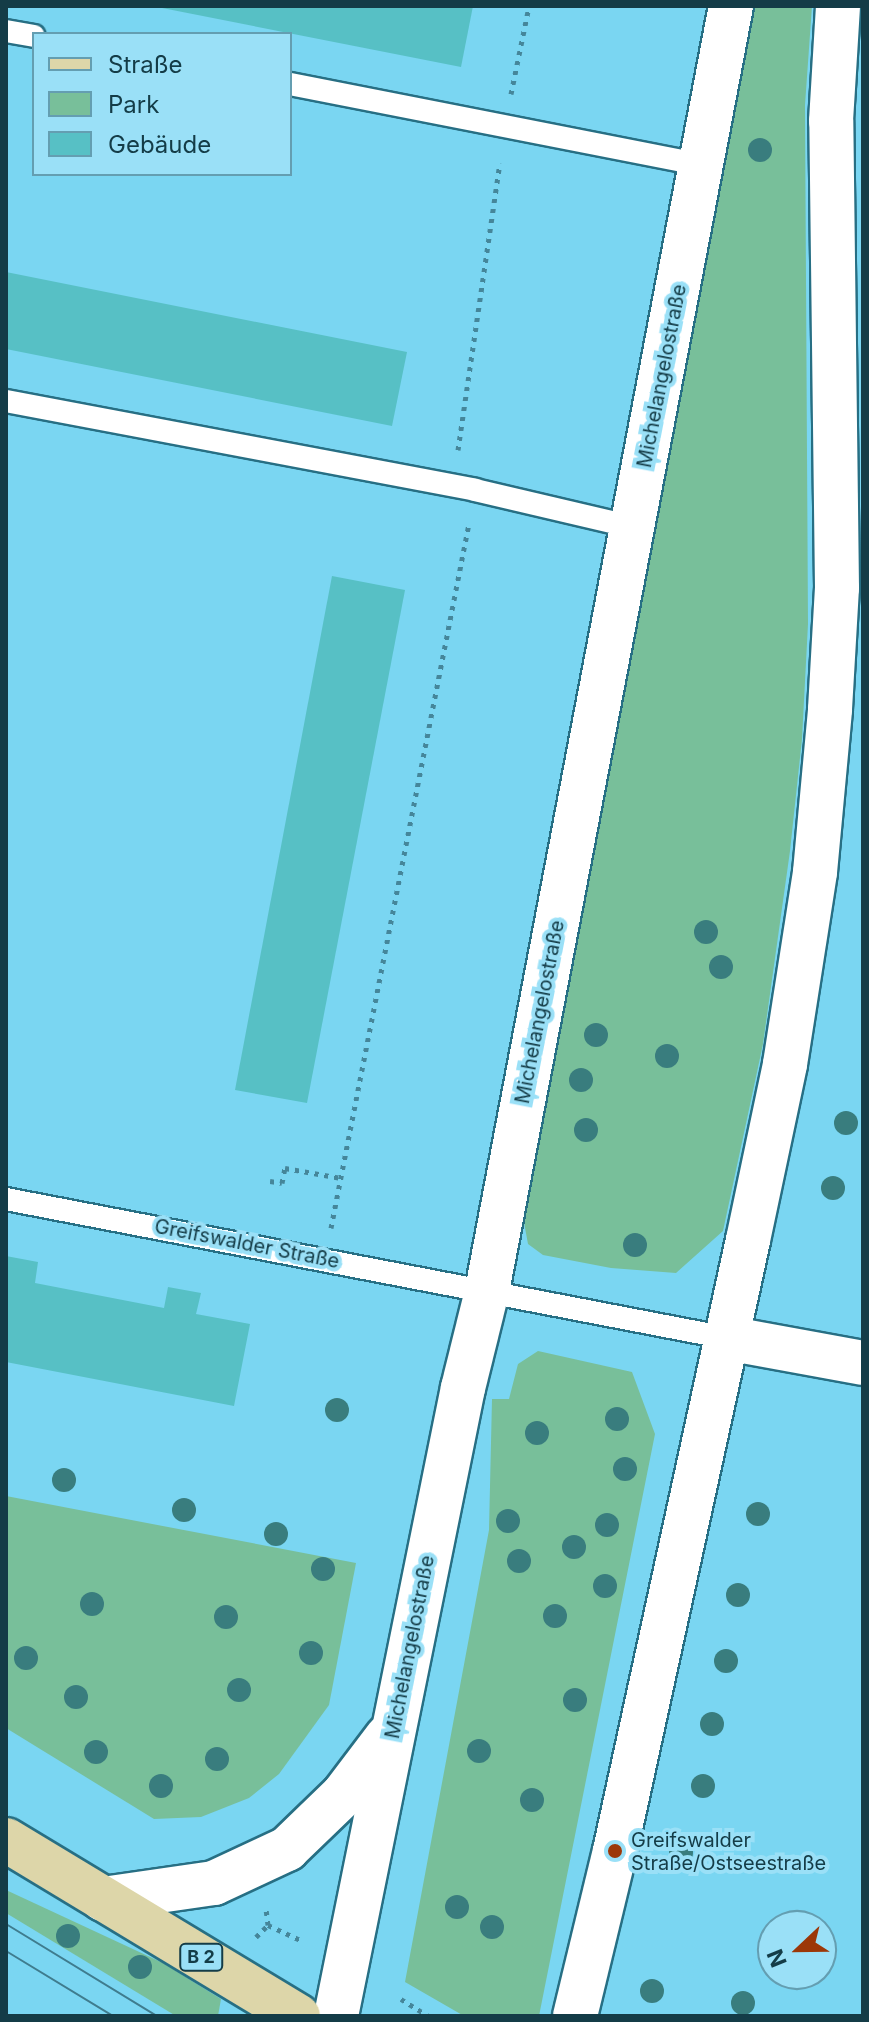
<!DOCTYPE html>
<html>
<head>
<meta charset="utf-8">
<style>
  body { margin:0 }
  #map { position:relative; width:869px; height:2022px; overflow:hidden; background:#7ad6f2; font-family:Inter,sans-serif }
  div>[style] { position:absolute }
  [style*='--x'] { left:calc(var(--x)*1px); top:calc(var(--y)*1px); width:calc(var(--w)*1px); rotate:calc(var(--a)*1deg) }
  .green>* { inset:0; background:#78bf9a }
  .building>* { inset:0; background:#57c0c5 }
  .path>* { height:5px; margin-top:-2.5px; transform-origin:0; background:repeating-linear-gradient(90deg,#45869a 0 4px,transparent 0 10px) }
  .roads { filter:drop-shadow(2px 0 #276f84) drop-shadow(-2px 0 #276f84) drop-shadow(0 2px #276f84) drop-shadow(0 -2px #276f84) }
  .lane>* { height:22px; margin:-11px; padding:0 11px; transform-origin:11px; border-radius:11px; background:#fff }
  .street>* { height:44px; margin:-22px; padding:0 22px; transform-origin:22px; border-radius:22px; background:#fff }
  .secondary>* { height:44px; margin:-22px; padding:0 22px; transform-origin:22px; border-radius:22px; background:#fff }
  .primary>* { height:44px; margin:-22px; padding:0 22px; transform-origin:22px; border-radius:22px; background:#ddd6a9 }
  .tram>* { height:2px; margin:-1px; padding:0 1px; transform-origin:1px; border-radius:1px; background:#3f7c8e }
  .trees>* { width:24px; height:24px; margin:-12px; border-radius:50%; background:#397d7e }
  .dots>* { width:22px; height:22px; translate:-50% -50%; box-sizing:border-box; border:4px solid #9ae0f7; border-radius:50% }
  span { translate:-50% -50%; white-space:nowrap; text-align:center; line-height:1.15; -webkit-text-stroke:8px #9ae0f7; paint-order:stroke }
  .shield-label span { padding:2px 6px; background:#9ae0f7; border:2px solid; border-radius:6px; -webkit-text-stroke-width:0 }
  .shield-label { font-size:18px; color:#143c47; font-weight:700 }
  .street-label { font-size:20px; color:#143c47 }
  .poi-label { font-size:20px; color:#143c47 }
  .left { translate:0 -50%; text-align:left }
  .frame { position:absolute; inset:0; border:8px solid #143c47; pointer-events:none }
  .legend { position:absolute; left:32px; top:32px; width:260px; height:144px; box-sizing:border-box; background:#9ae0f7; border:2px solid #649eb1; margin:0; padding:10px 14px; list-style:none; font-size:24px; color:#143c47 }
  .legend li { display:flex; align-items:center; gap:16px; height:40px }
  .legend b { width:40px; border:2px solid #649eb1 }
  .north { position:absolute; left:757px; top:1910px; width:80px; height:80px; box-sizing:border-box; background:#9ae0f7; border:2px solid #649eb1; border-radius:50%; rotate:248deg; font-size:22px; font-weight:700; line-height:32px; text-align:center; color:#143c47 }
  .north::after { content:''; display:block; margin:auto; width:28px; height:36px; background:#9c3708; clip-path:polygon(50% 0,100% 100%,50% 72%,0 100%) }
</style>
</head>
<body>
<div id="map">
  <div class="green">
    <i style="clip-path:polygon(754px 6px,812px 6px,805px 105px,808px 624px,802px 739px,790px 851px,763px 1044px,723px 1231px,676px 1273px,611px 1268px,543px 1255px,528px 1244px,523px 1217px)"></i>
    <i style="clip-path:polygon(538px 1351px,632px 1372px,655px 1434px,539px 2016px,464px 2016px,405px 1982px,489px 1530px,492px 1399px,509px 1399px,518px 1364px)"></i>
    <i style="clip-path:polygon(6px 1496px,356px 1563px,329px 1705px,279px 1774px,249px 1798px,201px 1817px,154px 1819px,6px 1728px)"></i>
    <i style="clip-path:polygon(6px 1890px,163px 1963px,221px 1999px,218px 2016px,176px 2016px,6px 1913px)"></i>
  </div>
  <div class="building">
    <i style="clip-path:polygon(152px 6px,473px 6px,461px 67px)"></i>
    <i style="clip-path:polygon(6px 272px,407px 352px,392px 426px,6px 349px)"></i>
    <i style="clip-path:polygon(332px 576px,405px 590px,307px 1103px,235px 1090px)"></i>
    <i style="clip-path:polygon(6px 1256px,38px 1262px,35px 1283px,164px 1308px,168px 1287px,201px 1293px,196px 1314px,250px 1324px,234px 1406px,6px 1362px)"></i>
  </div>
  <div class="path">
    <i style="--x:511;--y:94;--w:90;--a:-78.4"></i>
    <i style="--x:458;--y:450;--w:290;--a:-81.7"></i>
    <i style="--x:270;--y:1181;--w:12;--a:9"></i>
    <i style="--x:282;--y:1183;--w:15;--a:-79"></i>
    <i style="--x:285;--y:1168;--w:57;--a:10.1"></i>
    <i style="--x:331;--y:1228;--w:718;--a:-78.92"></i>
    <i style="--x:268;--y:1925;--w:38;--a:25"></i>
    <i style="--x:256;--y:1937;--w:17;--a:-45"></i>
    <i style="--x:268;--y:1925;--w:17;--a:-97"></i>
    <i style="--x:401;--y:1999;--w:32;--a:32"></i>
  </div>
  <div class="roads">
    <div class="lane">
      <i style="--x:6;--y:31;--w:28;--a:10"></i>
      <i style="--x:290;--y:84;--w:420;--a:11.1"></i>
      <i style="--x:6;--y:401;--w:477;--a:10.7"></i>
      <i style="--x:475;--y:490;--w:162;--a:13.2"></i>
      <i style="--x:6;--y:1199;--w:734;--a:10.91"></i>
    </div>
    <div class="street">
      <i style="--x:727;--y:1338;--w:138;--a:10.4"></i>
    </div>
    <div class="secondary">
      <i style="--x:103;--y:1899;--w:112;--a:-8.2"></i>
      <i style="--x:214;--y:1883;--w:81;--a:-25"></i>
      <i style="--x:287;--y:1849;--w:78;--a:-44"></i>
      <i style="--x:343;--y:1795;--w:73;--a:-52.8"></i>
      <i style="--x:336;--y:2016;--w:641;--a:-78.57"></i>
      <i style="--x:463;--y:1388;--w:100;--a:-76.1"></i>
      <i style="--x:487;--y:1291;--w:1308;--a:-79.25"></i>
      <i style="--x:575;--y:2016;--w:170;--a:-76.4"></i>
      <i style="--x:615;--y:1851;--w:625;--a:-77.72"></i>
      <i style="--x:748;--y:1240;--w:180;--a:-78.1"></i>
      <i style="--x:785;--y:1064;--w:194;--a:-81.1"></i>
      <i style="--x:815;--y:872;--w:164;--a:-84.7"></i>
      <i style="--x:830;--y:709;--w:121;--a:-86.7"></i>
      <i style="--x:837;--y:588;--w:467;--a:-90.7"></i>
      <i style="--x:831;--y:121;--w:115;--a:-86.5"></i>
    </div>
    <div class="primary">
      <i style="--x:6;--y:1840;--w:341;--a:31.1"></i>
    </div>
  </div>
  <div class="tram">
    <i style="--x:6;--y:1924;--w:177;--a:31.4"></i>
    <i style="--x:6;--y:1951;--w:125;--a:31.3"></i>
  </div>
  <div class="trees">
    <i style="left:760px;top:150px"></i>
    <i style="left:706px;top:932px"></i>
    <i style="left:721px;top:967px"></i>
    <i style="left:596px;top:1035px"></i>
    <i style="left:667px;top:1056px"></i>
    <i style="left:581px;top:1080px"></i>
    <i style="left:846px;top:1123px"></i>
    <i style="left:586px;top:1130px"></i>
    <i style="left:833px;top:1188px"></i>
    <i style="left:635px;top:1245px"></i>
    <i style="left:337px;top:1410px"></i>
    <i style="left:617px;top:1419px"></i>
    <i style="left:537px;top:1433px"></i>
    <i style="left:625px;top:1469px"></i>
    <i style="left:64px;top:1480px"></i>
    <i style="left:184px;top:1510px"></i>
    <i style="left:758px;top:1514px"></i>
    <i style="left:508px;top:1521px"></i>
    <i style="left:607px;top:1525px"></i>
    <i style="left:276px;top:1534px"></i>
    <i style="left:574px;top:1547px"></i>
    <i style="left:519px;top:1561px"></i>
    <i style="left:323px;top:1569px"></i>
    <i style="left:605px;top:1586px"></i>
    <i style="left:738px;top:1595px"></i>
    <i style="left:92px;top:1604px"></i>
    <i style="left:555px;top:1616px"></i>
    <i style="left:226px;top:1617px"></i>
    <i style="left:311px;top:1653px"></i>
    <i style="left:26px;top:1658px"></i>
    <i style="left:726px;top:1661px"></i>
    <i style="left:239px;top:1690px"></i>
    <i style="left:76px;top:1697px"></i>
    <i style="left:575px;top:1700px"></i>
    <i style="left:712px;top:1724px"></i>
    <i style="left:479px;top:1751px"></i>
    <i style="left:96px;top:1752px"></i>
    <i style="left:217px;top:1759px"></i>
    <i style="left:161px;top:1786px"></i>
    <i style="left:703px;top:1786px"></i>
    <i style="left:532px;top:1800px"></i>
    <i style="left:681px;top:1853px"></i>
    <i style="left:457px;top:1907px"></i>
    <i style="left:492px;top:1927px"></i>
    <i style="left:68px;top:1936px"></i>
    <i style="left:140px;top:1967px"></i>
    <i style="left:652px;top:1991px"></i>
    <i style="left:743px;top:2003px"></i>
  </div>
  <div class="dots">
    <i style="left:615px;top:1851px;background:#9c3708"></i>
  </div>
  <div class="shield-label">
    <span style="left:201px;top:1957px">B 2</span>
  </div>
  <div class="street-label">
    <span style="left:662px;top:376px;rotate:-79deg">Michelangelostraße</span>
    <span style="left:540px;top:1012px;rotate:-79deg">Michelangelostraße</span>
    <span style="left:247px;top:1244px;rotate:11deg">Greifswalder Straße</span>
    <span style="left:410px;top:1647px;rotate:-79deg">Michelangelostraße</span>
  </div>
  <div class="poi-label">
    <span class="left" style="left:631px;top:1852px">Greifswalder<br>Straße/Ostseestraße</span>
  </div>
  <div class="frame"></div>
  <ul class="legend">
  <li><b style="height:10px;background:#ddd6a9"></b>Straße</li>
  <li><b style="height:22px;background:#78bf9a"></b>Park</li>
  <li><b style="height:22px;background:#57c0c5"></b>Gebäude</li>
  </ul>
  <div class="north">N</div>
</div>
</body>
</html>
